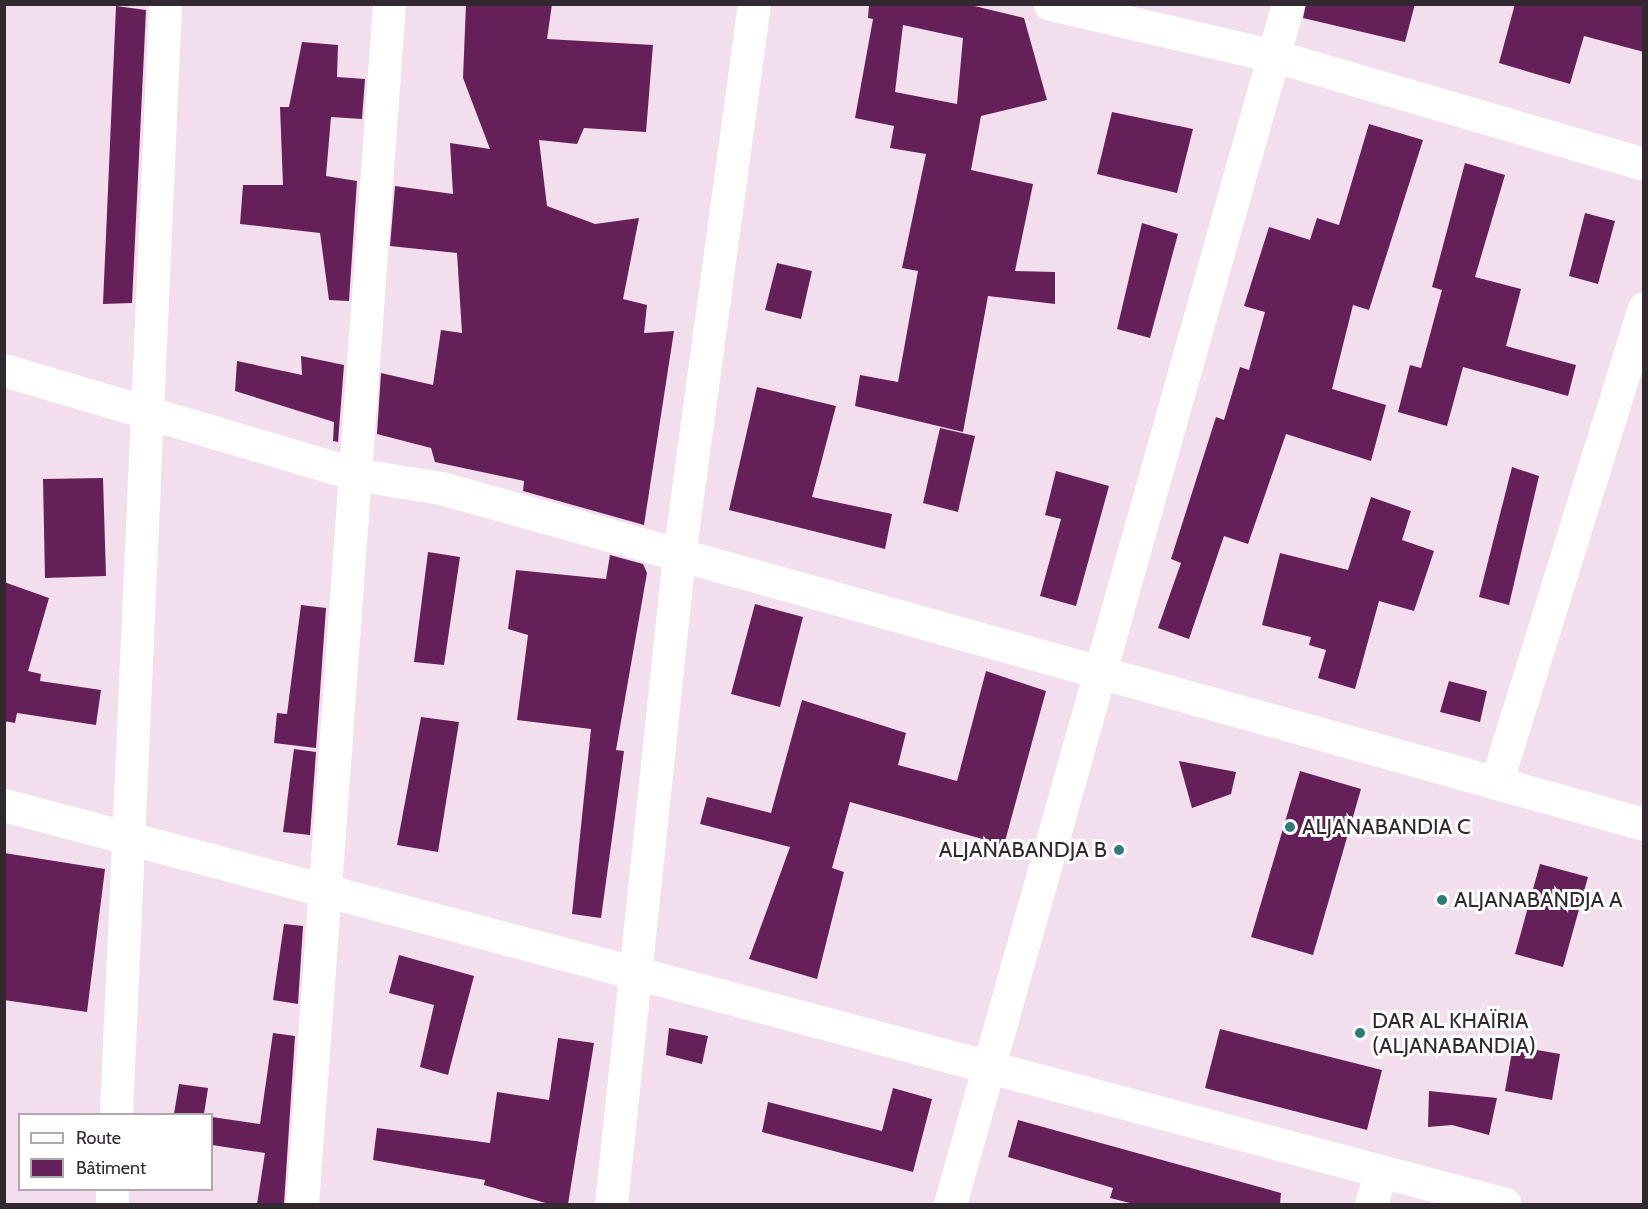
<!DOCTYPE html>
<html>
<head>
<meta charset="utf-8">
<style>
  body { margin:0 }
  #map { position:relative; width:1648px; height:1209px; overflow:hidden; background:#f3deed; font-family:Cabin,sans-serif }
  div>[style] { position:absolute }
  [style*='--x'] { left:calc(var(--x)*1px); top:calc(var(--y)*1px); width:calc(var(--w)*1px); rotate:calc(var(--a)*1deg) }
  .building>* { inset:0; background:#662059 }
  .minor>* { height:33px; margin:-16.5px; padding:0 16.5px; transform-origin:16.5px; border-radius:16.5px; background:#fff }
  .dots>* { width:16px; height:16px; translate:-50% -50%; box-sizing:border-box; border:3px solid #fff; border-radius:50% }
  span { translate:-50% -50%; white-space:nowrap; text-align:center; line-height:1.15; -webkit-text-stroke:6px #fff; paint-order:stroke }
  .poi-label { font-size:22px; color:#31292f }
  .left { translate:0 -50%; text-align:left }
  .right { translate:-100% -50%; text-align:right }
  .frame { position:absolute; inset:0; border:6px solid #31292f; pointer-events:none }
  .legend { position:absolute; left:18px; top:1113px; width:195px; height:78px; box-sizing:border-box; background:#fff; border:2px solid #ada9ac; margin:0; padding:8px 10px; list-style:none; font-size:18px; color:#31292f }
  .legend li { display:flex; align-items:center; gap:12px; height:30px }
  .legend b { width:30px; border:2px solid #ada9ac }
</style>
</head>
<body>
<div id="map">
  <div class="building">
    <i style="clip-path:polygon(466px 4px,552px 4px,547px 39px,653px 45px,646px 132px,584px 128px,577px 144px,539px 140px,547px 206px,595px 224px,639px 218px,623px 299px,647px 305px,644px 333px,674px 331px,644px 525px,523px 491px,524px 481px,435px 462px,431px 448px,377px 434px,381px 373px,433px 385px,441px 330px,462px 333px,457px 253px,390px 246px,395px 186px,453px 194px,450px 143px,490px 149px,463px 78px)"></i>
    <i style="clip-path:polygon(evenodd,869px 4px,966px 4px,1024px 18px,1047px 100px,981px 116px,971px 170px,1033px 184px,1015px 271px,1055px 272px,1055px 304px,988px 296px,963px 432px,855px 406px,860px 375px,898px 382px,918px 271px,902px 268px,926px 154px,890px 148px,894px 126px,855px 118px,873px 19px,878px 20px,868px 18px,869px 4px,903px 25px,963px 38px,957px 104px,895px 92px,903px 25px)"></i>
    <i style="clip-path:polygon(1306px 4px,1415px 4px,1405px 42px,1303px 18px)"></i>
    <i style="clip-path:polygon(1515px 4px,1644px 4px,1644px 52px,1584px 36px,1570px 84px,1499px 63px)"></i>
    <i style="clip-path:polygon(116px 6px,146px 10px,132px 303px,103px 304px)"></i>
    <i style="clip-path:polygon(302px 42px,338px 45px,337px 77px,365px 79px,362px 119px,331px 117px,326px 176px,357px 181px,349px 301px,329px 300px,320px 233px,240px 224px,243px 185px,283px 185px,280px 107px,289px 107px)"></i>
    <i style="clip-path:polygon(1112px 112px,1193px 129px,1177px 193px,1097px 174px)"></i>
    <i style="clip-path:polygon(1369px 124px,1423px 140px,1369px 310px,1353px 305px,1332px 389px,1386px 405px,1371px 461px,1286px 434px,1248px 544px,1224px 536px,1189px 639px,1158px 628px,1181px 563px,1171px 559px,1216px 417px,1224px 420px,1240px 367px,1249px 370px,1265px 312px,1244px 306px,1269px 227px,1310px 240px,1317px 218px,1339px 225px)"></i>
    <i style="clip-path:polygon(1465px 163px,1505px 175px,1475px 277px,1521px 289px,1506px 346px,1576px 365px,1568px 396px,1463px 367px,1447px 426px,1398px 412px,1410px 365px,1421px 368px,1442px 290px,1432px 287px)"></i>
    <i style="clip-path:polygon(1585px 213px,1615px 221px,1598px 284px,1569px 276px)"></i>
    <i style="clip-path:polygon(1142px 223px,1178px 234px,1150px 338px,1117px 329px)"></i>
    <i style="clip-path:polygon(777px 263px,812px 271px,801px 319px,765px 310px)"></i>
    <i style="clip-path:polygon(301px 356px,344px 365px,338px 442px,333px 441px,334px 422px,235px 391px,237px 361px,302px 375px)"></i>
    <i style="clip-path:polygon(757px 387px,836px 406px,812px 497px,892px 514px,885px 549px,729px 510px)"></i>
    <i style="clip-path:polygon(940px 428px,975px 436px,958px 512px,923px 503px)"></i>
    <i style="clip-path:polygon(1512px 467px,1539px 476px,1509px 605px,1479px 597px)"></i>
    <i style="clip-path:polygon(1056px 471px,1109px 486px,1076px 606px,1040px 596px,1061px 519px,1045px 515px)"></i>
    <i style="clip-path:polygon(103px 478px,106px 576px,45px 578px,43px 479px)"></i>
    <i style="clip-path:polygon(1371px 497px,1411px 511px,1402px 540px,1434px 551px,1414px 611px,1379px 601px,1355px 689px,1318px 678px,1326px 650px,1309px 645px,1311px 637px,1262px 625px,1280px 553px,1348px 570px)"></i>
    <i style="clip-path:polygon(428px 552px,460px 557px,444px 665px,414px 662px)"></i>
    <i style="clip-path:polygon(610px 555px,643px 564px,647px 573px,616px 750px,624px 751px,601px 918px,572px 914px,591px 729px,517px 720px,528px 635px,508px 629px,516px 570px,606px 579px)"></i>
    <i style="clip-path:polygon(4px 582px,49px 598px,28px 671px,41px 674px,40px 681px,101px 690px,96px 725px,17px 713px,15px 723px,4px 721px)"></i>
    <i style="clip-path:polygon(755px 604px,803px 617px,780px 707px,731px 694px)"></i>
    <i style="clip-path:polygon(301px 605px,326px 608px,316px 748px,274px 743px,277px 713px,287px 714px)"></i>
    <i style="clip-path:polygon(986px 671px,1046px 691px,1004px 845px,850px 802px,832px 868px,844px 872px,817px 979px,749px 959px,790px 847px,700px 824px,707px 797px,771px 813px,802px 700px,906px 733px,898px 765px,957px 781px)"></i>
    <i style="clip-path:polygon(1449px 681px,1487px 691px,1480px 722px,1440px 712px)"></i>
    <i style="clip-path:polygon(421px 717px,459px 722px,438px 852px,397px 845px)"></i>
    <i style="clip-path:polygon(294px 749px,316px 752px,310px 835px,283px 832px)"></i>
    <i style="clip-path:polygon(1179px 761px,1236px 772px,1231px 794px,1192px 808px)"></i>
    <i style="clip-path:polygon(1300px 771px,1361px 789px,1313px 955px,1251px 937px)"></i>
    <i style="clip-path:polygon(4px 853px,105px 869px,87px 1012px,4px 1000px)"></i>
    <i style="clip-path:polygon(1540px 864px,1588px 877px,1563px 967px,1515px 954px)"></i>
    <i style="clip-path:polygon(284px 924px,303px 926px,298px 1004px,273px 1000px)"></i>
    <i style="clip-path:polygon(399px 955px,474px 976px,448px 1075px,420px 1067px,434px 1005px,389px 993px)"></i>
    <i style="clip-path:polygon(669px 1028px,708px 1036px,702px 1064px,666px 1055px)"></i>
    <i style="clip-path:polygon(1220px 1029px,1382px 1070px,1367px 1130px,1205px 1088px)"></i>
    <i style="clip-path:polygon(273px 1033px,295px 1036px,284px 1204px,257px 1204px,265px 1153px,212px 1145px,212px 1117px,260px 1124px)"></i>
    <i style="clip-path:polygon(558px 1038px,594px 1043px,568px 1204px,549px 1204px,484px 1185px,485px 1180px,373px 1160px,377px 1128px,490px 1143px,497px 1092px,549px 1100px)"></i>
    <i style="clip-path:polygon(1513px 1046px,1560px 1054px,1552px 1100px,1505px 1091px)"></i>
    <i style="clip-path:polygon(179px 1084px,208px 1088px,204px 1114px,174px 1114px)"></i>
    <i style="clip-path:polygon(893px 1088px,932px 1099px,913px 1172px,762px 1132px,768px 1102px,882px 1131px)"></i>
    <i style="clip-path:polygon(1429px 1091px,1497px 1098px,1489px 1135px,1452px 1125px,1428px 1127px)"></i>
    <i style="clip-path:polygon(1018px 1120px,1281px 1193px,1280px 1204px,1134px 1204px,1110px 1198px,1113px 1188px,1008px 1157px)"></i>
  </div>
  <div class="minor">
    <i style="--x:1050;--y:4;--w:227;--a:13"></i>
    <i style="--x:1271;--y:55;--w:389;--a:16.3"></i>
    <i style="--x:4;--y:370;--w:365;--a:16.5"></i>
    <i style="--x:354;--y:474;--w:88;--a:9.1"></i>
    <i style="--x:441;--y:488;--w:1249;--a:15.61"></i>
    <i style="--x:1496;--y:783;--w:497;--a:-72.7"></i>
    <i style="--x:4;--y:805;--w:1553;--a:14.89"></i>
    <i style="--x:116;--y:1114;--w:1111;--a:-87.47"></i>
    <i style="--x:112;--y:1204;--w:14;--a:-90"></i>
    <i style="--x:302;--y:1204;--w:1203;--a:-85.85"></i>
    <i style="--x:611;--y:1204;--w:653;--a:-84.02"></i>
    <i style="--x:679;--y:555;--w:556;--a:-82.25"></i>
    <i style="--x:950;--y:1204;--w:1247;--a:-74.27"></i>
    <i style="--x:1371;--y:1204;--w:34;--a:-73"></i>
  </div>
  <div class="dots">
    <i style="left:1290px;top:827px;background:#317a79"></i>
    <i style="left:1119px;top:850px;background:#317a79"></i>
    <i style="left:1442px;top:900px;background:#317a79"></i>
    <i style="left:1360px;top:1033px;background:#317a79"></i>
  </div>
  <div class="poi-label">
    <span class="left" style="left:1302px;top:827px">ALJANABANDIA C</span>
    <span class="right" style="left:1107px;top:850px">ALJANABANDJA B</span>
    <span class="left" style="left:1454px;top:900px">ALJANABANDJA A</span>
    <span class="left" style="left:1372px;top:1033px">DAR AL KHAÏRIA<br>(ALJANABANDIA)</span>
  </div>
  <div class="frame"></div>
  <ul class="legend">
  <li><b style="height:8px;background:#fff"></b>Route</li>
  <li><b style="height:16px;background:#662059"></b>Bâtiment</li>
  </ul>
</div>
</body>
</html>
